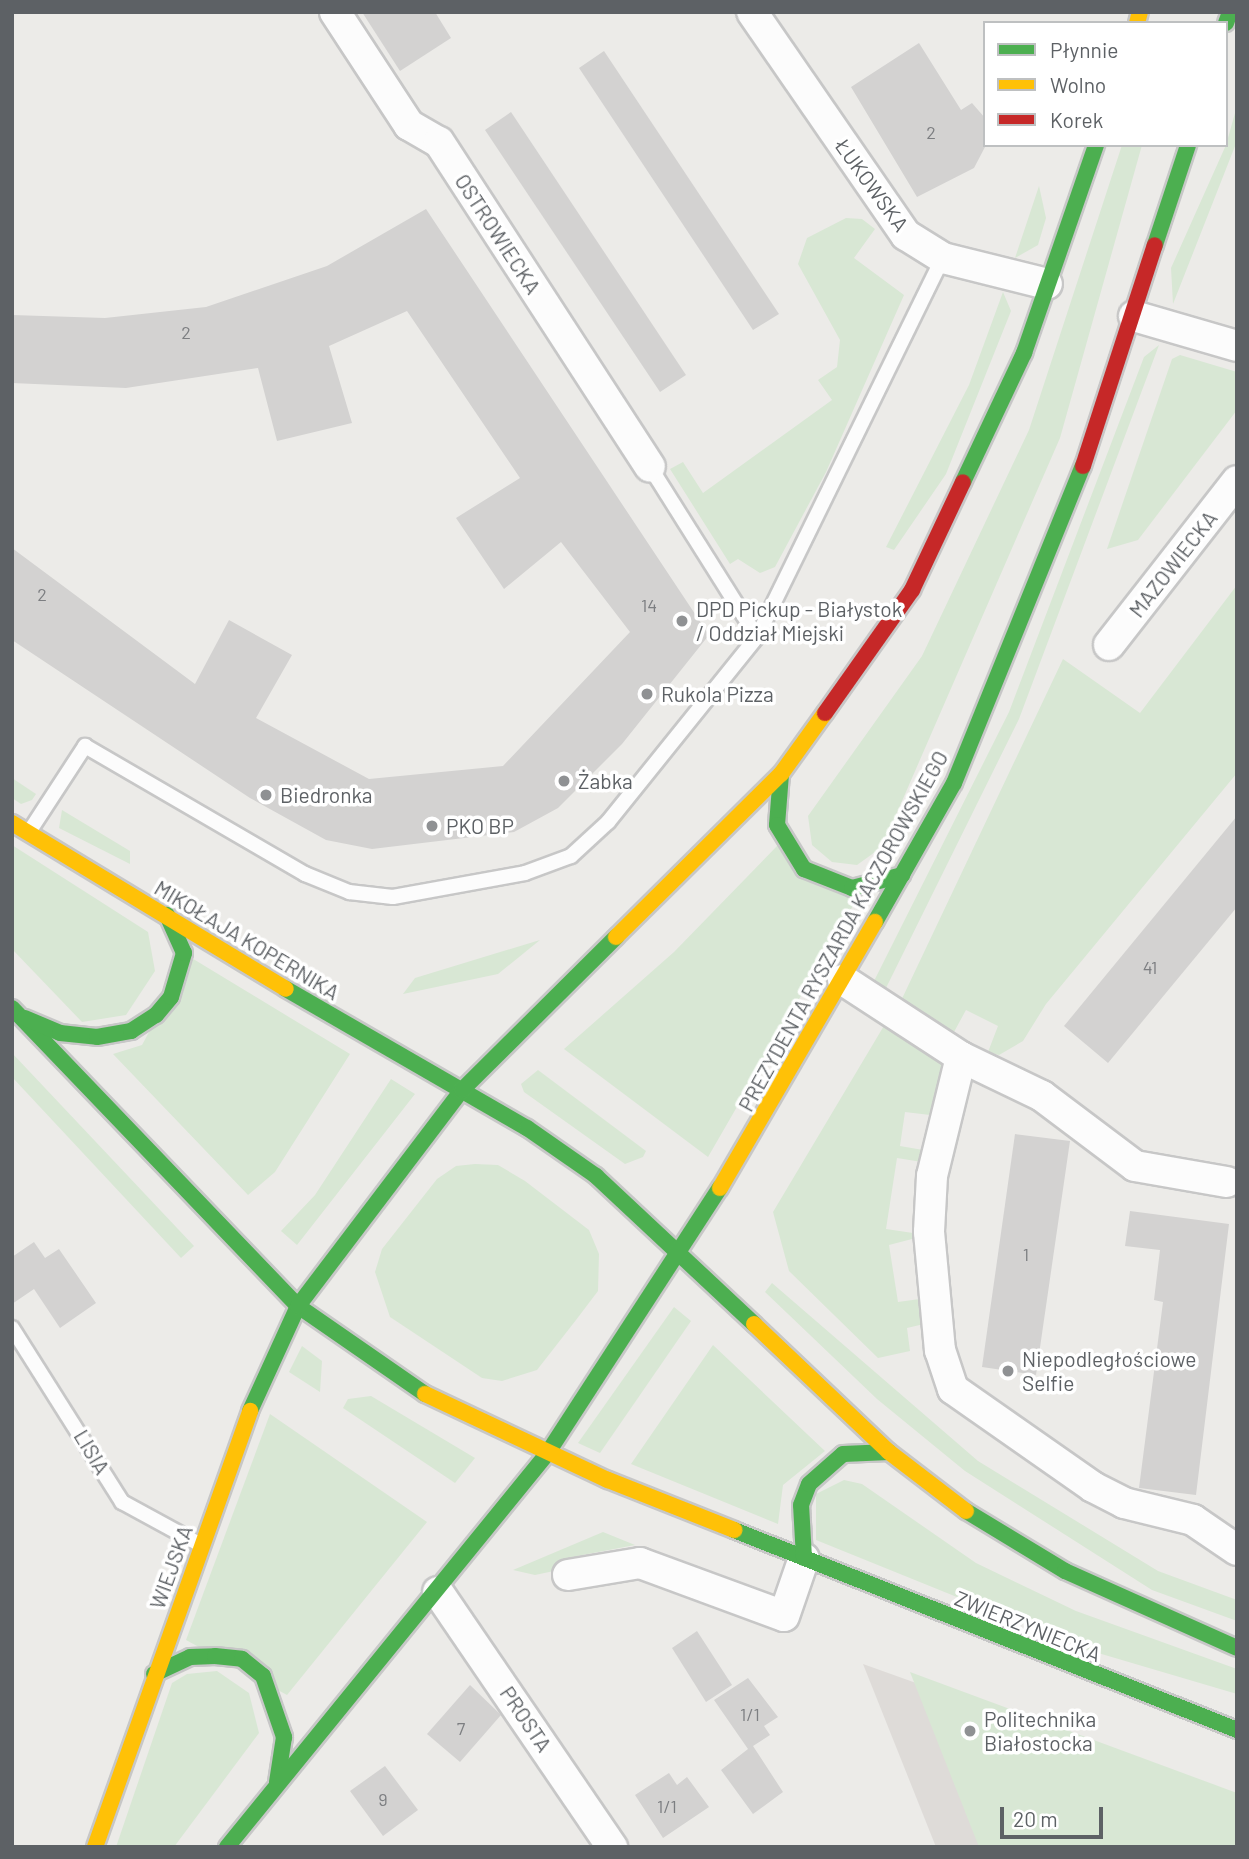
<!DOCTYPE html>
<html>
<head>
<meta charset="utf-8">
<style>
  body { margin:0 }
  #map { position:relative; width:1249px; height:1859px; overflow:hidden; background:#ecebe8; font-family:Barlow,sans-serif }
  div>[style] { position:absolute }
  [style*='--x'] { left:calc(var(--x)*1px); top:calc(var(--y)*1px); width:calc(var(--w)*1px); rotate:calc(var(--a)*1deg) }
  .education>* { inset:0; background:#dedbd8 }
  .green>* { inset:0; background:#d8e7d4 }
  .building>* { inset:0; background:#d3d2d1 }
  .roads { filter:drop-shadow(2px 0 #c7c7c7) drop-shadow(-2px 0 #c7c7c7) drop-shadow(0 2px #c7c7c7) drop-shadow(0 -2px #c7c7c7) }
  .lane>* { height:14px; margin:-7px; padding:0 7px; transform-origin:7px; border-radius:7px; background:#fcfcfc }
  .street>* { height:30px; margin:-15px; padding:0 15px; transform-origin:15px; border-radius:15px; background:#fcfcfc }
  .fast>* { height:16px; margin:-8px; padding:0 8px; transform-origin:8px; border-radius:8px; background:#4caf50 }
  .slow>* { height:16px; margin:-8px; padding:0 8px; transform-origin:8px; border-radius:8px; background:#ffc107 }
  .jam>* { height:16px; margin:-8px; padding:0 8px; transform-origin:8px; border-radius:8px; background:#c62828 }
  .dots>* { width:19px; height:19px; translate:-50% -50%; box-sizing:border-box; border:4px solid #fff; border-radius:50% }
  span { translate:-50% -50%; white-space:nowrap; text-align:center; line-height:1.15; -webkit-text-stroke:7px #fff; paint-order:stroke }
  .number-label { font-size:18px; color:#7c7e81 }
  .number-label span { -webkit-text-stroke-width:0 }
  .street-label { font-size:21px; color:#5d6165 }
  .poi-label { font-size:21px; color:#5d6165 }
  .left { translate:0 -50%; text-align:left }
  .frame { position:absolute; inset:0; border:14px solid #5d6165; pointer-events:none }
  .legend { position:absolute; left:983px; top:21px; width:245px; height:126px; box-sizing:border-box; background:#fff; border:2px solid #bec0c1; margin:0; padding:9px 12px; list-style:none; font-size:21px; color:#5d6165 }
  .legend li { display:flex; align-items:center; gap:14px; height:35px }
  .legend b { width:35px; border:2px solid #bec0c1 }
  .scale { position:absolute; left:1000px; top:1807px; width:103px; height:32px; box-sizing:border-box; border:4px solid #5d6165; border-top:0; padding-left:9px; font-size:21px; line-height:24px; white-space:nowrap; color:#5d6165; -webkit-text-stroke:5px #fff; paint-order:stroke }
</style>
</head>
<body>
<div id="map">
  <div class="education">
    <i style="clip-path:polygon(863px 1664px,1237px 1798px,1237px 1847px,936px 1847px)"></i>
  </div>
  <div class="green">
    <i style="clip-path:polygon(1237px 106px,1237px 141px,1173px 304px,1171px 268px,1226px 145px)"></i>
    <i style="clip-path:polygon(1122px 145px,1142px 145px,1060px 438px,882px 847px,857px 865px,832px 862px,812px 845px,808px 816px,922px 656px,1029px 430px)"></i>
    <i style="clip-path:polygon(1039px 186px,1046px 218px,1038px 245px,1015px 258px)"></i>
    <i style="clip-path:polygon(846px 218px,862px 219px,875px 229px,854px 258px,904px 295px,826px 472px,775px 567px,760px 573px,738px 559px,730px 564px,670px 469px,683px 462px,703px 493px,832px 400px,818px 380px,837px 367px,840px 340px,798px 264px,807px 238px)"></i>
    <i style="clip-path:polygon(1003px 292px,1011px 311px,946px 474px,894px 550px,886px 547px,969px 385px)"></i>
    <i style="clip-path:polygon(1159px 345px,1019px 719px,885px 990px,873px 983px,1009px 712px,1144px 357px)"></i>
    <i style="clip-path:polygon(1180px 355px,1237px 372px,1237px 410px,1138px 540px,1107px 549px,1172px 359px)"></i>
    <i style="clip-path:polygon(1237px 585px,1237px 773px,1046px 1004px,1023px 1041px,999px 1055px,988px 1052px,998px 1026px,966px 1010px,954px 1032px,899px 1005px,1063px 659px,1140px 713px)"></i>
    <i style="clip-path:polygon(12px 778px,36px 794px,32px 800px,21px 804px,12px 798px)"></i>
    <i style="clip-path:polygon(62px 810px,130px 851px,130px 864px,59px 828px)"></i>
    <i style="clip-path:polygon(12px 845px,148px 932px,155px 971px,126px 1015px,82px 1022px,12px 949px)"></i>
    <i style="clip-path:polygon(778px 845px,858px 897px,708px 1157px,564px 1049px,674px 952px)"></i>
    <i style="clip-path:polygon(540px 940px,498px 974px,403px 994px,415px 978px)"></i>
    <i style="clip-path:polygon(190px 957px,350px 1054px,275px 1172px,248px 1195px,113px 1054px,142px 1045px)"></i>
    <i style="clip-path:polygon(888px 1019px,939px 1054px,942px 1066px,930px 1115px,905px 1112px,900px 1146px,923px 1150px,922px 1162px,897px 1158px,886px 1229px,913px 1233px,912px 1239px,889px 1245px,898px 1302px,927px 1298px,924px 1324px,907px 1328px,910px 1351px,878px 1358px,789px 1271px,773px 1212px)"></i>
    <i style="clip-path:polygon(12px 1053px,194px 1246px,181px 1258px,12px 1077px)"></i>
    <i style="clip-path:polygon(538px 1070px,646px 1151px,643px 1157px,625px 1164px,524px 1092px,521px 1084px)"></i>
    <i style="clip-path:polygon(391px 1079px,415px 1094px,297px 1245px,281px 1231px,315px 1195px)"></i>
    <i style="clip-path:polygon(475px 1164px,498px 1165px,525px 1181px,589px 1230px,599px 1254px,598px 1291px,576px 1320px,537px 1370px,502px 1381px,482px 1378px,390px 1317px,375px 1272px,382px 1249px,437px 1179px,456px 1166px)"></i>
    <i style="clip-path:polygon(772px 1283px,978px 1461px,1158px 1571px,1237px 1600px,1237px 1621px,1152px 1590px,965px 1471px,877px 1399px,765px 1292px)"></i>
    <i style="clip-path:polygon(674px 1307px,691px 1321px,600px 1453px,578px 1443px)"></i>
    <i style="clip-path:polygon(713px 1345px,825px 1451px,783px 1485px,778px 1524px,631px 1464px)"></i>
    <i style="clip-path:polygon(302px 1346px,322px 1361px,320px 1392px,289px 1372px)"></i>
    <i style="clip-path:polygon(371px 1396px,475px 1458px,455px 1483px,343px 1408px,348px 1399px)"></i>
    <i style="clip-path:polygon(270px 1414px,427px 1522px,287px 1695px,186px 1640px)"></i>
    <i style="clip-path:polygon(844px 1480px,862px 1484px,976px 1563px,1076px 1611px,1237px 1669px,1237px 1694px,1088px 1650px,816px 1540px,816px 1494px)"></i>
    <i style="clip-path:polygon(603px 1532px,635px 1545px,567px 1558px,568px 1568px,535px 1575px,513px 1570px)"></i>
    <i style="clip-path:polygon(217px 1671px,249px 1693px,259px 1733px,174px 1847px,116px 1847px,172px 1683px,187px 1674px)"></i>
    <i style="clip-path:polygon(910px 1672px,1237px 1793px,1237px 1847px,979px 1847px)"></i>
  </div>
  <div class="building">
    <i style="clip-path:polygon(362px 12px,435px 12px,451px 38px,400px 71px)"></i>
    <i style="clip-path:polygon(919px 43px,961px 110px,972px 103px,985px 118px,985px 147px,974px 168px,917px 197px,851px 87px)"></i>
    <i style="clip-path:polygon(604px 51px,779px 314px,753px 330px,579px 68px)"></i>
    <i style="clip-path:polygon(511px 112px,686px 375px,660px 392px,485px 130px)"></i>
    <i style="clip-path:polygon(426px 209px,709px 635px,622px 744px,558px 808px,514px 832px,372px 849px,326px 840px,250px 798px,12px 640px,12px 548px,195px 684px,229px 620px,292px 655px,256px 718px,369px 779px,503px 766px,630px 632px,561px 542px,504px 589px,456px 518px,520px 478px,407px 311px,329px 346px,352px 423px,277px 441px,258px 368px,126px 388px,12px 383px,12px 315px,105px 318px,206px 307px,327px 266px)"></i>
    <i style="clip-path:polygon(1237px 816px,1237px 907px,1108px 1063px,1064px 1026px)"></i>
    <i style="clip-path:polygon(1015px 1134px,1070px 1141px,1036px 1375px,982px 1367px)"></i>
    <i style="clip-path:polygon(1130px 1211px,1229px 1224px,1196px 1495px,1139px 1488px,1163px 1302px,1154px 1300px,1160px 1250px,1125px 1246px)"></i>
    <i style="clip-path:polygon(34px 1242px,45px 1258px,59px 1249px,96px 1303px,60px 1328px,34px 1289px,12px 1304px,12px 1257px)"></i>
    <i style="clip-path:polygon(697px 1631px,732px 1685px,706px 1702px,672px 1648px)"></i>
    <i style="clip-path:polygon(748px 1678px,778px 1717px,764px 1726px,770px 1735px,753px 1746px,783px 1792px,753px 1814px,721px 1770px,748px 1749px,714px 1700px)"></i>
    <i style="clip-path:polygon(470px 1685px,501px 1715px,460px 1762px,427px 1734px)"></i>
    <i style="clip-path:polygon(385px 1766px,418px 1810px,383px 1836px,350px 1791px)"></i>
    <i style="clip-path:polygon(669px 1773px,677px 1785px,687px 1777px,709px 1807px,663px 1838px,635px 1795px)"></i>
  </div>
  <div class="roads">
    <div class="lane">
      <i style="--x:650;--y:467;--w:201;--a:57.8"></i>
      <i style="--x:29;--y:832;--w:103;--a:-56.9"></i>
      <i style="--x:85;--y:746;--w:255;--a:30.2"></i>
      <i style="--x:305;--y:874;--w:48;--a:22.2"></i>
      <i style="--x:349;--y:892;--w:44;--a:6.5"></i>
      <i style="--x:393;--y:897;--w:134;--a:-10.3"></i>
      <i style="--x:525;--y:873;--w:49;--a:-20.3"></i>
      <i style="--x:571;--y:856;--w:50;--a:-42.6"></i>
      <i style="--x:608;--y:822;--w:238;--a:-51.2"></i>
      <i style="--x:757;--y:637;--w:422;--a:-63.9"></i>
      <i style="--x:12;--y:1328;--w:206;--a:57.7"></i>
      <i style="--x:122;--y:1502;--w:90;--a:28.6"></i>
    </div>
    <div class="street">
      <i style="--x:335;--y:12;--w:135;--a:56.8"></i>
      <i style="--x:409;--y:125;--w:34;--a:30"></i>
      <i style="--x:439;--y:142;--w:387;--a:57"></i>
      <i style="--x:752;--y:12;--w:271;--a:55.4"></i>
      <i style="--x:906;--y:235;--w:44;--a:31.9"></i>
      <i style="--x:943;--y:258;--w:107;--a:14"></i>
      <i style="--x:1134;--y:316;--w:107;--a:16.2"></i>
      <i style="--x:1109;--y:645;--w:208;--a:-52"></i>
      <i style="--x:843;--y:980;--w:141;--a:33.1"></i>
      <i style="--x:961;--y:1057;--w:90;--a:25.7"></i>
      <i style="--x:1042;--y:1096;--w:116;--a:37"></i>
      <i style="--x:1135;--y:1166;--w:93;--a:9.9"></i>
      <i style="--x:961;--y:1057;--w:122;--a:103.7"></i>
      <i style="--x:932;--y:1176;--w:56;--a:93.1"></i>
      <i style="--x:929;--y:1232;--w:119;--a:84.7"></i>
      <i style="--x:940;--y:1350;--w:41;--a:71.6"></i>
      <i style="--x:953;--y:1389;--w:171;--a:35"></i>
      <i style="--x:1093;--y:1487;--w:35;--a:27"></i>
      <i style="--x:1124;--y:1503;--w:71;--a:13.8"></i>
      <i style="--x:1193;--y:1520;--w:53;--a:34.3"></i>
      <i style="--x:568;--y:1575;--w:73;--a:-9.5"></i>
      <i style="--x:640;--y:1563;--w:153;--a:20.2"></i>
      <i style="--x:784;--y:1616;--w:61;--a:-71"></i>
      <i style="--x:438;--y:1592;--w:309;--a:55.7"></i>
    </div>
    <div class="fast">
      <i style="--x:1226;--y:23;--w:12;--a:-70"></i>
      <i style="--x:1155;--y:245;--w:105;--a:-71.7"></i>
      <i style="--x:963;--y:482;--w:143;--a:-64.7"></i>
      <i style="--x:1024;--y:353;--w:220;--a:-70.9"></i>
      <i style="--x:781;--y:774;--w:51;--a:94.5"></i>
      <i style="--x:777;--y:825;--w:52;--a:58.5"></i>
      <i style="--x:804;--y:869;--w:52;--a:21.6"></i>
      <i style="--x:852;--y:888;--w:52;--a:-14.6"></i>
      <i style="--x:875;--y:922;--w:160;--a:-60.4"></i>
      <i style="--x:954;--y:783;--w:342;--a:-67.9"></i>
      <i style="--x:286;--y:989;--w:278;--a:30"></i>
      <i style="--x:527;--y:1128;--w:84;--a:34.8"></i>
      <i style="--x:596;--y:1176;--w:216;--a:43.1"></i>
      <i style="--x:12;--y:1008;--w:413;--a:46.2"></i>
      <i style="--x:298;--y:1306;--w:155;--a:34.7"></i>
      <i style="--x:25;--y:1018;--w:38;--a:23"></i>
      <i style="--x:60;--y:1033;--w:37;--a:6"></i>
      <i style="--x:97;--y:1037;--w:35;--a:-10"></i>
      <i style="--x:131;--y:1031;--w:30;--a:-33"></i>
      <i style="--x:156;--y:1015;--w:23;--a:-50"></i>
      <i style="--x:171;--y:997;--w:46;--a:-73.5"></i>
      <i style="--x:184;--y:953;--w:42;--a:-114.1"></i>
      <i style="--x:250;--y:1411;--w:115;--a:-65.4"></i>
      <i style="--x:298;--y:1306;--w:271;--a:-52.8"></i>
      <i style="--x:462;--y:1090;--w:217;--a:-44.8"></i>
      <i style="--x:966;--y:1511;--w:116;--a:31.2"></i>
      <i style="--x:1065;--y:1571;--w:188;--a:24.1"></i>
      <i style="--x:734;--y:1530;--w:541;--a:21.68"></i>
      <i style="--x:804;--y:1558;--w:53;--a:-93.2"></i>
      <i style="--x:801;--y:1505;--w:22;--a:-69"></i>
      <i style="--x:809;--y:1484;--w:45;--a:-41.4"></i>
      <i style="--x:843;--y:1454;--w:46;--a:-2.5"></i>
      <i style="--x:154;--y:1674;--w:40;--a:-25"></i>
      <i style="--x:190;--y:1657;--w:25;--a:-2"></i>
      <i style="--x:215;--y:1656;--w:27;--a:6"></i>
      <i style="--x:242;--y:1659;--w:27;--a:39"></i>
      <i style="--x:263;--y:1676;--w:65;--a:71"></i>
      <i style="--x:284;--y:1737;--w:46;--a:98.8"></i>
      <i style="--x:227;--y:1847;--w:507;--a:-50.85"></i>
      <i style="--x:547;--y:1454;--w:317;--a:-57"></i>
    </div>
    <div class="slow">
      <i style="--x:1137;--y:23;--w:11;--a:-75"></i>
      <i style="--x:12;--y:823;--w:320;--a:31.2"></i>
      <i style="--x:616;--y:937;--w:232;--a:-44.7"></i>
      <i style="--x:781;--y:774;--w:75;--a:-54.2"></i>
      <i style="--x:720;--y:1188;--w:308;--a:-59.8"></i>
      <i style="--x:754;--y:1324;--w:186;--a:43.5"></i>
      <i style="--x:889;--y:1452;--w:97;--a:37.5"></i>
      <i style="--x:425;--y:1394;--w:202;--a:25.2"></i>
      <i style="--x:608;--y:1480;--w:136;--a:21.6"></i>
      <i style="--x:95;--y:1847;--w:463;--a:-70.4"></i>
    </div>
    <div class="jam">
      <i style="--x:1083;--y:466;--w:232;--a:-72"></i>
      <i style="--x:825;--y:713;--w:151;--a:-54.7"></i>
      <i style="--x:912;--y:590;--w:119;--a:-64.7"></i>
    </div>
  </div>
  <div class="dots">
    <i style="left:682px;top:621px;background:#8f9193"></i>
    <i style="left:647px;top:694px;background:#8f9193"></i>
    <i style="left:564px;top:781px;background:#8f9193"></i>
    <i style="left:266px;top:795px;background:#8f9193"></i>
    <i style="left:432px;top:826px;background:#8f9193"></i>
    <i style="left:1008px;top:1371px;background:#8f9193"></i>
    <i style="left:970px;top:1731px;background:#8f9193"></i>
  </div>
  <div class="number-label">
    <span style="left:931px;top:132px">2</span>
    <span style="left:186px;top:332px">2</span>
    <span style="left:42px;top:594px">2</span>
    <span style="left:649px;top:605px">14</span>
    <span style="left:1150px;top:967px">41</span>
    <span style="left:1026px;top:1254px">1</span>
    <span style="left:750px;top:1714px">1/1</span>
    <span style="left:461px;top:1728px">7</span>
    <span style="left:383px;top:1799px">9</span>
    <span style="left:667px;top:1806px">1/1</span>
  </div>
  <div class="street-label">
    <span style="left:872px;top:185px;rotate:54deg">ŁUKOWSKA</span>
    <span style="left:498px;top:234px;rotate:57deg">OSTROWIECKA</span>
    <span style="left:1173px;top:564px;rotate:-52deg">MAZOWIECKA</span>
    <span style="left:843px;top:931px;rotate:-61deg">PREZYDENTA RYSZARDA KACZOROWSKIEGO</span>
    <span style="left:247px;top:940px;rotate:31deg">MIKOŁAJA KOPERNIKA</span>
    <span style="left:92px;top:1452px;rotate:59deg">LISIA</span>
    <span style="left:171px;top:1567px;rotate:-70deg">WIEJSKA</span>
    <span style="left:1028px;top:1626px;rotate:22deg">ZWIERZYNIECKA</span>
    <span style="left:526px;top:1719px;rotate:56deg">PROSTA</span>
  </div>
  <div class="poi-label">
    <span class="left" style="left:696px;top:621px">DPD Pickup - Białystok<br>/ Oddział Miejski</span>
    <span class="left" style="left:661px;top:694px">Rukola Pizza</span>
    <span class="left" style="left:578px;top:781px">Żabka</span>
    <span class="left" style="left:280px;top:795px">Biedronka</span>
    <span class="left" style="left:446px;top:826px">PKO BP</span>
    <span class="left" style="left:1022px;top:1371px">Niepodległościowe<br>Selfie</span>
    <span class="left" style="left:984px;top:1731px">Politechnika<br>Białostocka</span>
  </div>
  <div class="frame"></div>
  <ul class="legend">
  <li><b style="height:9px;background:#4caf50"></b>Płynnie</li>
  <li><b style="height:9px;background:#ffc107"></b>Wolno</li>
  <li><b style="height:9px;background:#c62828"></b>Korek</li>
  </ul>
  <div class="scale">20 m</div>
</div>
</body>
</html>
